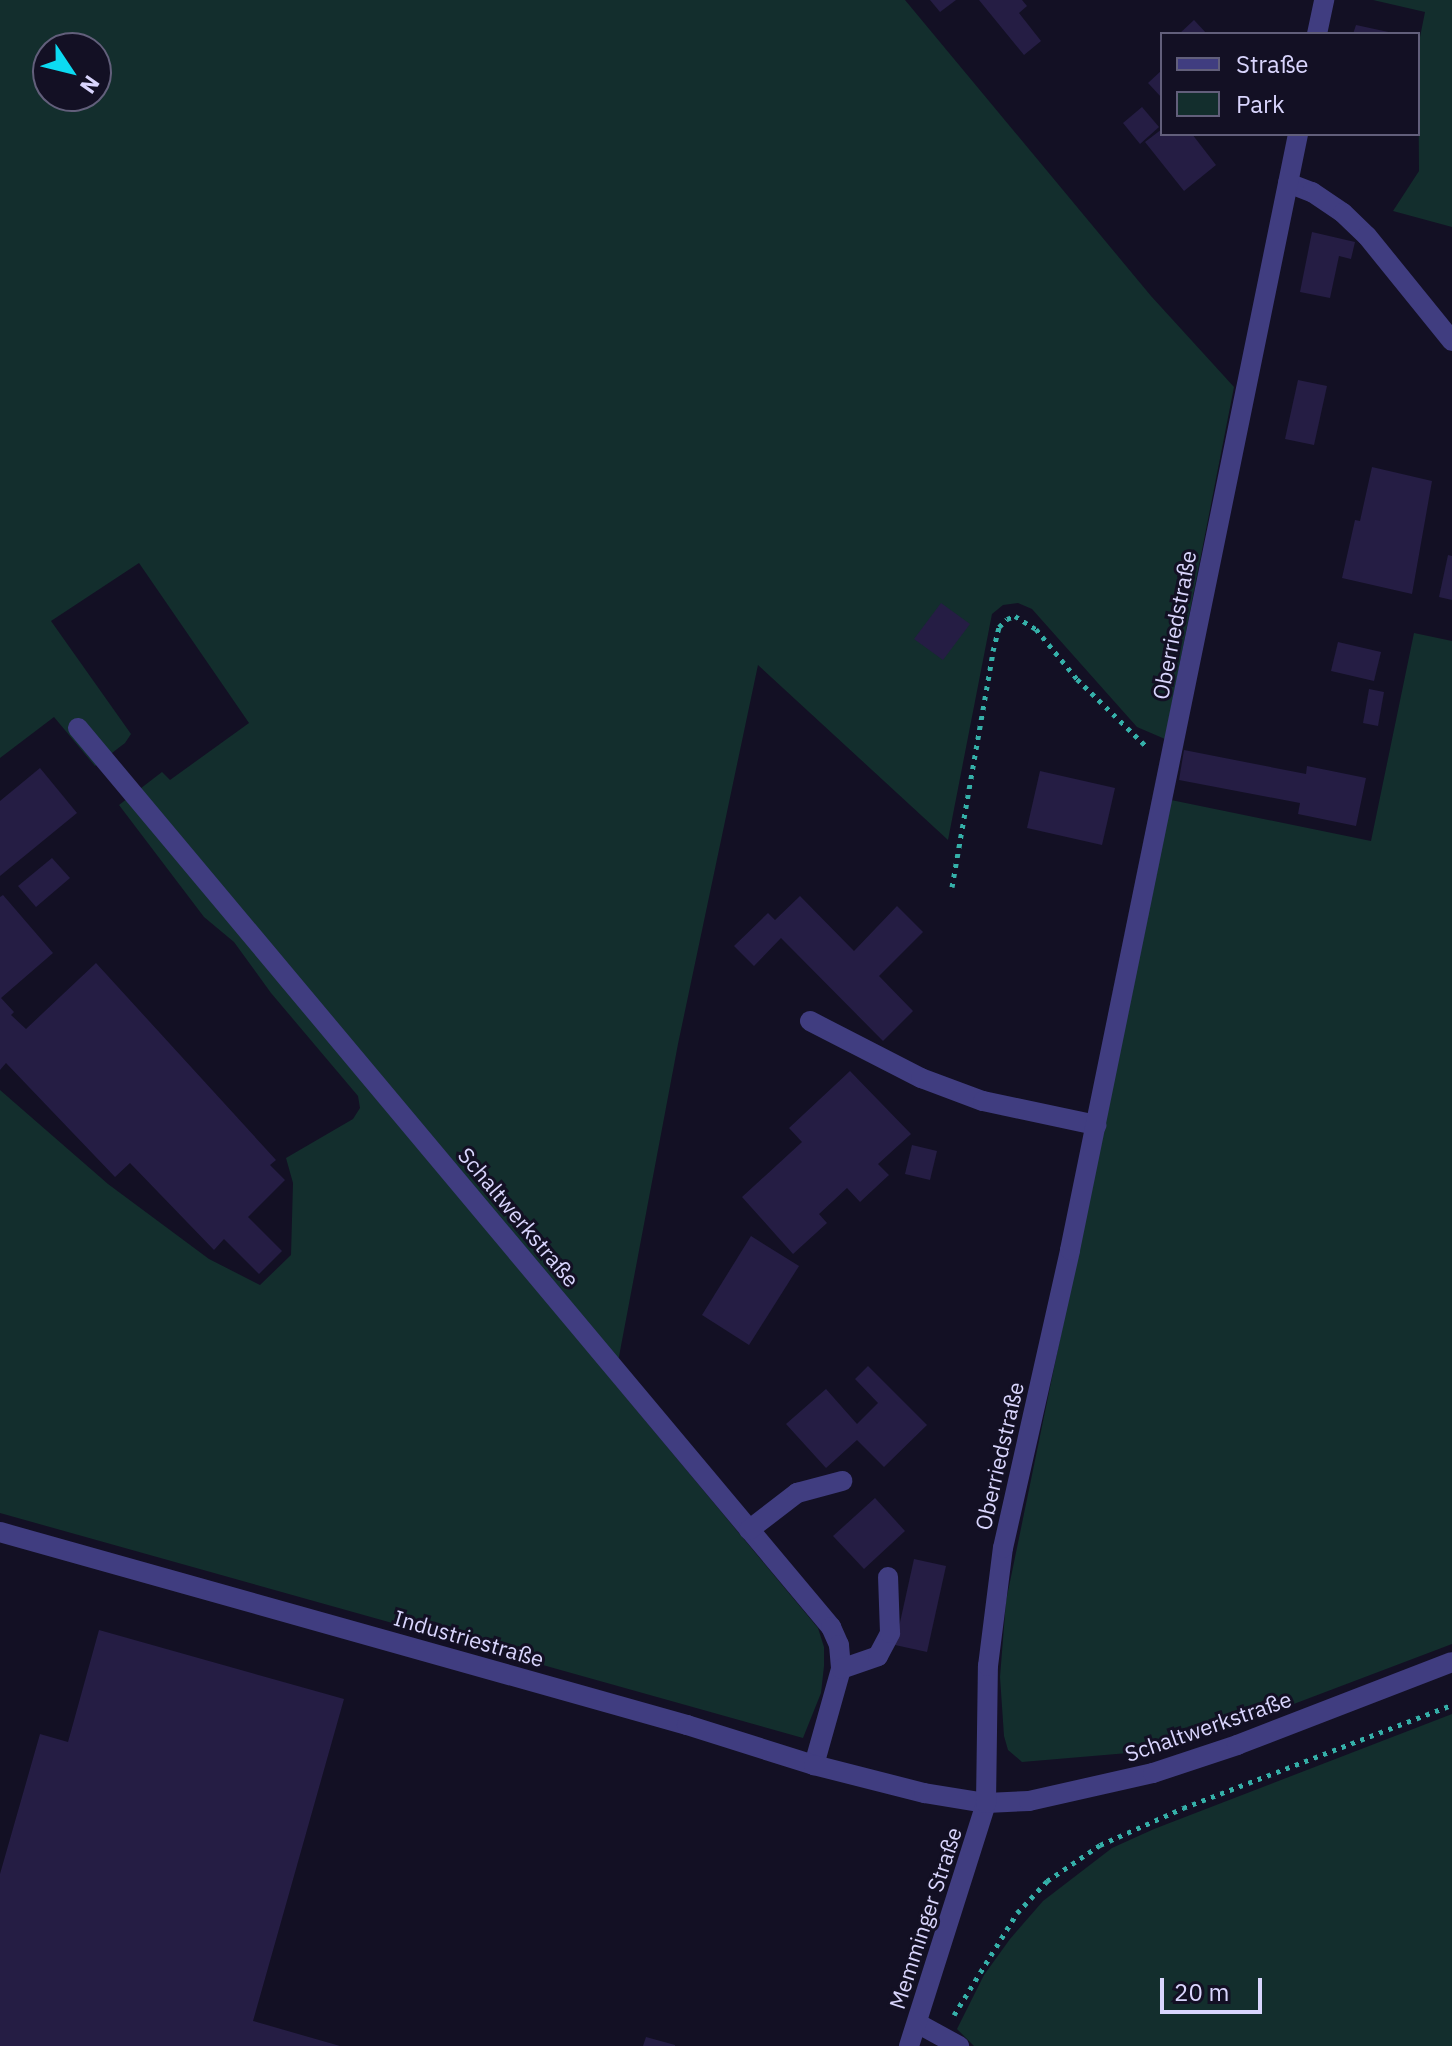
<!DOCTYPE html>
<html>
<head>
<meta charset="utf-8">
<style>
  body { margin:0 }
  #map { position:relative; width:1452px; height:2046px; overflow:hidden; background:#131024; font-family:"IBM Plex Sans",sans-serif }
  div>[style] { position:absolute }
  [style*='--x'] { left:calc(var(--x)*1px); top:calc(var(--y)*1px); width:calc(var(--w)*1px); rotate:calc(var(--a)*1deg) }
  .green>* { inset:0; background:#132e2d }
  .building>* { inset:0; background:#251d44 }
  .path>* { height:5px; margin-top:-2.5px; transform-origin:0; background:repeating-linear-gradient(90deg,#35b0a9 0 4px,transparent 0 10px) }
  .minor>* { height:20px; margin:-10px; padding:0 10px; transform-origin:10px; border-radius:10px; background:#403d80 }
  span { translate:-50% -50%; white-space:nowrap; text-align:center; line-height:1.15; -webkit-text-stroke:6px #131024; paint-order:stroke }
  .street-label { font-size:22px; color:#d9d5fd }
  .legend { position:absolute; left:1160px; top:32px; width:260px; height:104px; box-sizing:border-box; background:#131024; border:2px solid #625f7b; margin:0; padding:10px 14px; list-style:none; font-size:24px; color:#d9d5fd }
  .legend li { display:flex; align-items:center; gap:16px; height:40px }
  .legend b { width:40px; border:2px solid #625f7b }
  .north { position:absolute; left:32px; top:32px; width:80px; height:80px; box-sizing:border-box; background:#131024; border:2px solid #625f7b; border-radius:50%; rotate:125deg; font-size:22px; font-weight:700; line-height:32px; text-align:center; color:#d9d5fd }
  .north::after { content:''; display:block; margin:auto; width:28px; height:36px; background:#0cdbf2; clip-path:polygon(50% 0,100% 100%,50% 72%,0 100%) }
  .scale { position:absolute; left:1160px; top:1978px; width:102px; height:36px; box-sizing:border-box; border:4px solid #d9d5fd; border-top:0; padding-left:10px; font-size:24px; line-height:28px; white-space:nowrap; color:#d9d5fd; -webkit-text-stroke:6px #131024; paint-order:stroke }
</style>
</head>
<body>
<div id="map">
  <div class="green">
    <i style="clip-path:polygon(evenodd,0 0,905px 0,1151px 296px,1234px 387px,1165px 739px,1137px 727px,1032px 609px,1018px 603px,1003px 605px,992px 614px,948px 840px,758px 665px,678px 1044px,614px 1383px,818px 1628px,824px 1647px,824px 1666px,821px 1693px,803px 1738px,0 1513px,0 1090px,108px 1184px,209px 1259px,260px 1285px,291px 1255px,293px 1183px,286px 1158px,353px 1119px,360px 1108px,358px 1096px,271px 993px,234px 942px,204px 917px,119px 805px,162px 772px,170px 780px,249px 723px,139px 563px,51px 621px,131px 734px,125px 743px,95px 766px,54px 717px,0 758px,0 0,48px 48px,96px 48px,96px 96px,48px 96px,48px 48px)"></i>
    <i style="clip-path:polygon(1373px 0,1452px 0,1452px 227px,1393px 211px,1419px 171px,1418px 47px,1425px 12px)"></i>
    <i style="clip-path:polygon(1414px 633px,1452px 641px,1452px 1644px,1238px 1725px,1128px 1753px,1022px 1762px,1008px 1750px,1004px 1736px,1000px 1677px,1006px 1601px,1171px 800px,1371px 841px)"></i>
    <i style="clip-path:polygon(1452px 1714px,1452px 2046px,974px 2046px,957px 2029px,984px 1975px,1010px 1939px,1043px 1901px,1112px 1848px,1154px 1829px)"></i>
  </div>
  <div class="building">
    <i style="clip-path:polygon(930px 0,956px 0,940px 12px)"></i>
    <i style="clip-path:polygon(979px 0,1022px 0,1027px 6px,1019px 13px,1041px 41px,1024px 55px)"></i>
    <i style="clip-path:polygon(1194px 20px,1207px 34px,1179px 34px)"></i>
    <i style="clip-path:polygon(1356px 25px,1393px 33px,1392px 34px,1353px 34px)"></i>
    <i style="clip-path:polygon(1162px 70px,1162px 98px,1148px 83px)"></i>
    <i style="clip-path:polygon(1142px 107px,1159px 127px,1140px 144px,1123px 123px)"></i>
    <i style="clip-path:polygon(1162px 129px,1162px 134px,1192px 134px,1216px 165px,1184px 191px,1145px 142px)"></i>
    <i style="clip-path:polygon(1312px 232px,1355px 242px,1351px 259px,1339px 256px,1330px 298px,1300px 292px)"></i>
    <i style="clip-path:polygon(1298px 380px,1327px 386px,1314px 445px,1285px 439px)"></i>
    <i style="clip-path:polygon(1372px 467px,1432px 481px,1412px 594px,1342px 578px,1355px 520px,1360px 521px)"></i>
    <i style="clip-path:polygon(1448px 555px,1452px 556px,1452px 600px,1439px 597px)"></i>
    <i style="clip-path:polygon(941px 603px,970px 624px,943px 660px,914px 639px)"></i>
    <i style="clip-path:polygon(1338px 642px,1381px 652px,1374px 681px,1331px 671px)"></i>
    <i style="clip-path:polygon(1369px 689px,1384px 692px,1378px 726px,1363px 723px)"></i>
    <i style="clip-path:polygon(1184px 750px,1306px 774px,1307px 766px,1366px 778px,1356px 826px,1298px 814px,1300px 803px,1179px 780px)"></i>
    <i style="clip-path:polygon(40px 768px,77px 813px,0 876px,0 801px)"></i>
    <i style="clip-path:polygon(1040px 771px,1115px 788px,1102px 845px,1027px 828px)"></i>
    <i style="clip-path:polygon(52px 858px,70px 878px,36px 907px,18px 886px)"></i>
    <i style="clip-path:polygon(3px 895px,53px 953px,1px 998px,14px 1012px,11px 1015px,26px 1029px,96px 963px,276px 1160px,270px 1165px,285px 1180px,248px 1217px,282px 1251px,259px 1274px,224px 1239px,214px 1250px,130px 1163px,115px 1177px,6px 1063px,0 1070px,0 897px)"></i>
    <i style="clip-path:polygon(800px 896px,854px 951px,897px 906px,923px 932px,879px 976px,913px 1011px,883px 1041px,781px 938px,754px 966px,734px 946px,768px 913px,775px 920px)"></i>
    <i style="clip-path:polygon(850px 1071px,911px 1134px,878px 1164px,889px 1175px,860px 1202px,847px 1188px,819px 1214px,827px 1223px,793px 1254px,742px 1197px,802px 1142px,789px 1128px)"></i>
    <i style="clip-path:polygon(912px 1145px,937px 1151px,930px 1180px,905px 1174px)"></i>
    <i style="clip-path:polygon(751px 1236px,799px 1266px,749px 1345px,702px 1315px)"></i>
    <i style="clip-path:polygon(868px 1366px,927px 1425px,884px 1467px,857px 1440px,826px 1468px,786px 1424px,826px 1389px,857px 1424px,878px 1403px,855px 1379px)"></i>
    <i style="clip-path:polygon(875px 1498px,905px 1531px,864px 1569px,833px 1536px)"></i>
    <i style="clip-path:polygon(914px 1559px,946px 1566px,927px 1652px,895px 1645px)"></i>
    <i style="clip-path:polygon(99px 1630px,344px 1699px,253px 2021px,340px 2046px,0 2046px,0 1874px,40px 1734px,68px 1742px)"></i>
    <i style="clip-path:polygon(646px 2037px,675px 2045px,675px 2046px,643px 2046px)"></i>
  </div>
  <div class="path">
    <i style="--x:952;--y:887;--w:240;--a:-80.1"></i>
    <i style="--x:993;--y:651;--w:25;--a:-76"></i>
    <i style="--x:999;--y:627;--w:11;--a:-45"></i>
    <i style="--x:1007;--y:619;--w:9;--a:-21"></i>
    <i style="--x:1015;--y:616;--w:25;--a:32"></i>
    <i style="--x:1036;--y:629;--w:65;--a:50.6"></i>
    <i style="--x:1077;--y:679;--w:98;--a:44.2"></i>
    <i style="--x:954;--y:2015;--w:120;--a:-58.3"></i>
    <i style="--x:1017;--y:1913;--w:44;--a:-46.8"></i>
    <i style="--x:1047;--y:1881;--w:64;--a:-34.2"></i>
    <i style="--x:1100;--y:1845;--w:91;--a:-24"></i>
    <i style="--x:1183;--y:1808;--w:288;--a:-21"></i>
  </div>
  <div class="minor">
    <i style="--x:1317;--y:34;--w:35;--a:-78"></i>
    <i style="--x:1288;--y:183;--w:26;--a:21"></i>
    <i style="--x:1312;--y:192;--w:37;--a:34"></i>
    <i style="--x:1343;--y:213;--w:33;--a:44"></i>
    <i style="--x:1367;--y:236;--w:135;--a:51"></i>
    <i style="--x:78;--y:728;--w:1173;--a:50.05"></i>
    <i style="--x:831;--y:1627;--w:20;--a:66"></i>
    <i style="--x:839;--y:1645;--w:24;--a:85"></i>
    <i style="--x:841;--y:1669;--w:100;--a:105.7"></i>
    <i style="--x:810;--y:1021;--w:125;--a:27.2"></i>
    <i style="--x:921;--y:1078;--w:66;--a:20.4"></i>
    <i style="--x:983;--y:1101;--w:116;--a:12"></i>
    <i style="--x:749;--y:1530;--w:61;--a:-37.6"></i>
    <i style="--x:797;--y:1493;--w:47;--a:-14.9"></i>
    <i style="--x:0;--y:1532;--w:714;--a:15.69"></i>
    <i style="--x:687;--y:1725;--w:133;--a:17.5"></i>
    <i style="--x:814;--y:1765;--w:114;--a:14.3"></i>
    <i style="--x:924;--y:1793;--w:63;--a:9.2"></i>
    <i style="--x:986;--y:1803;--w:43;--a:-2.7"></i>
    <i style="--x:1029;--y:1801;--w:127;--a:-12.7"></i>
    <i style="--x:1153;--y:1773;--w:89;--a:-18.4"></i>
    <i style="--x:1237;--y:1745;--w:230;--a:-21.1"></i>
    <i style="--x:841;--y:1669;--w:39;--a:-19"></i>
    <i style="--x:878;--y:1656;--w:26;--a:-62"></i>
    <i style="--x:890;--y:1633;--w:56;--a:-92"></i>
    <i style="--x:917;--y:2023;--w:48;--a:28.7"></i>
    <i style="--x:909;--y:2046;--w:255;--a:-72.4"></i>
    <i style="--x:986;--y:1803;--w:137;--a:-89.2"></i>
    <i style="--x:988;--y:1666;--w:119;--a:-82.8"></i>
    <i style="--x:1003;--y:1548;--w:305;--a:-77.3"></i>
    <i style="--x:1070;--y:1250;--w:1139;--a:-78.45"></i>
  </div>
  <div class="street-label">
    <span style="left:1174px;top:625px;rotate:-79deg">Oberriedstraße</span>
    <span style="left:519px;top:1217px;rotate:50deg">Schaltwerkstraße</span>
    <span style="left:999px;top:1456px;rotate:-77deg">Oberriedstraße</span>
    <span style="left:469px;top:1638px;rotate:16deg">Industriestraße</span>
    <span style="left:1208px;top:1726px;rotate:-19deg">Schaltwerkstraße</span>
    <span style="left:925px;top:1918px;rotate:-72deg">Memminger Straße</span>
  </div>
  <ul class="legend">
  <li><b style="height:10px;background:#403d80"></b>Straße</li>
  <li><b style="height:22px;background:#132e2d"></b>Park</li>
  </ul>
  <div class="north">N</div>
  <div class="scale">20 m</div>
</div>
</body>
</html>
